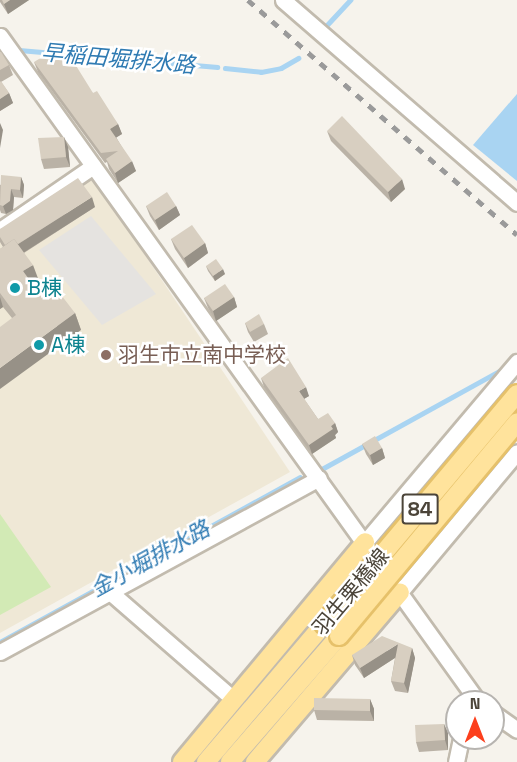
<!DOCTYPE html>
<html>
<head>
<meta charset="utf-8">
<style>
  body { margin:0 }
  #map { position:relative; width:517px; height:762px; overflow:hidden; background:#f6f3ec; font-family:"Space Grotesk","Noto Sans JP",sans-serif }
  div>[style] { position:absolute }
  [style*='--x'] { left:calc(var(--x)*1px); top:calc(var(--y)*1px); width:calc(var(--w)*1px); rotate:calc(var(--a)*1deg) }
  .education>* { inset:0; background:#efe8d6 }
  .green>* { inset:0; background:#d2eab5 }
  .parking>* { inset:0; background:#e5e3e0 }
  .water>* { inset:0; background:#a9d4f2 }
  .stream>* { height:4.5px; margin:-2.25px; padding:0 2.25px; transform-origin:2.25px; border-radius:2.25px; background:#a9d4f2 }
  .roads { filter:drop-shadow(2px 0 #c2bbae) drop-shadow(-2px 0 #c2bbae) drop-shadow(0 2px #c2bbae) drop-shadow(0 -2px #c2bbae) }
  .minor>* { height:15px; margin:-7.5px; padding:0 7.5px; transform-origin:7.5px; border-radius:7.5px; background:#fff }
  .major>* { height:18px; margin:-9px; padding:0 9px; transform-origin:9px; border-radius:9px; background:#ffe39c }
  .rail>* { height:4.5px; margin-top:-2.25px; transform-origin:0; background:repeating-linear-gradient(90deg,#9a9a9a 0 8px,transparent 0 16px) }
  .bridges { filter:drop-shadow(2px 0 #e6c16a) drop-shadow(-2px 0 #e6c16a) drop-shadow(0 2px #e6c16a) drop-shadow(0 -2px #e6c16a) }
  .major-bridge>* { height:18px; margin:-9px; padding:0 9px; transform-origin:9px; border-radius:9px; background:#ffe39c }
  .wall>* { inset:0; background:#bab2a6 }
  .shaded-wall>* { inset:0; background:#979187 }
  .building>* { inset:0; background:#d8cfc1 }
  .dots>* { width:16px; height:16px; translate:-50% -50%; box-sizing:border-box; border:3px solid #fff; border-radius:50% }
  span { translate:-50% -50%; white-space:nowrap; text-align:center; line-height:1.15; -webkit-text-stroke:5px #fff; paint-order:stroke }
  .shield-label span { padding:2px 4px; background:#fff; border:2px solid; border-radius:4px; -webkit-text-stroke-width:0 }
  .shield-label { font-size:20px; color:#4b4439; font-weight:700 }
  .culture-label { font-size:21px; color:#0d838f }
  .left { translate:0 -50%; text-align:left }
  .education-label { font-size:21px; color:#785e54 }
  .street-label { font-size:21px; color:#4b4439 }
  .water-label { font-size:22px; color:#2e7ab2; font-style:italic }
  .north { position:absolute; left:445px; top:690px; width:60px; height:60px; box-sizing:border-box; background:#fff; border:2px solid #b7b4b0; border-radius:50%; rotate:0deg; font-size:16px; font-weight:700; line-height:24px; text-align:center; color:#4b4439 }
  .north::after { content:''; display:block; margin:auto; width:21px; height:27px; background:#fc3f1d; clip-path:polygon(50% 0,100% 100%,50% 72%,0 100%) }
</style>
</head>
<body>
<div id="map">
  <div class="education">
    <i style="clip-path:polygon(91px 174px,290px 472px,0 633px,0 238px)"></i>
  </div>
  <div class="green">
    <i style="clip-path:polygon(0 514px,51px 587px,0 615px)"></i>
  </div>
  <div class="parking">
    <i style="clip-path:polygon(91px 216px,156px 294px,102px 325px,39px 250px)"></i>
  </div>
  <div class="water">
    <i style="clip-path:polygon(517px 94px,517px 181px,473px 145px)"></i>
  </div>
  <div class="stream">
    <i style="--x:325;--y:27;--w:37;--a:-47"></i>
    <i style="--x:19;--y:50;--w:199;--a:4.9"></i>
    <i style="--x:225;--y:68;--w:36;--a:6"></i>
    <i style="--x:261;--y:72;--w:20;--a:-11"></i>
    <i style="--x:281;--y:68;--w:20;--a:-30"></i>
    <i style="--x:320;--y:470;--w:205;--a:-28.9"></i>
    <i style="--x:0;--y:642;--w:342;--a:-28.8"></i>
  </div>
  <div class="roads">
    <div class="minor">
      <i style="--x:283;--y:0;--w:310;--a:40.9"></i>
      <i style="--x:0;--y:36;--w:820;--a:54.33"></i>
      <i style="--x:0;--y:230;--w:113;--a:-34.5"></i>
      <i style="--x:365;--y:542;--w:236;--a:-49.8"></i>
      <i style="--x:110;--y:592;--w:154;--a:41"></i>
      <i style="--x:400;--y:592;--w:182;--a:-50.1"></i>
      <i style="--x:0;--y:652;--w:363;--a:-28.6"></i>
      <i style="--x:493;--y:713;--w:29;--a:35"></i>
      <i style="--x:456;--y:762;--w:25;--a:-78"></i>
    </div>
    <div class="major">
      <i style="--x:182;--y:762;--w:286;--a:-50.2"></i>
      <i style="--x:206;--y:762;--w:182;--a:-49.5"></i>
      <i style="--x:230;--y:762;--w:167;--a:-49.1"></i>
      <i style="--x:255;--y:762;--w:223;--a:-49.5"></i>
    </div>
  </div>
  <div class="rail">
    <i style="--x:248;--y:0;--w:357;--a:41.1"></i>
  </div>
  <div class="bridges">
    <div class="major-bridge">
      <i style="--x:324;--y:624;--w:300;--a:-50"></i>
      <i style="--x:339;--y:636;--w:278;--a:-50.2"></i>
    </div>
  </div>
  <div class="wall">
    <i style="clip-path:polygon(0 0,29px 0,8px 14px,0 2px)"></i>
    <i style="clip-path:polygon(0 52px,9px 65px,13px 75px,1px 82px,9px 93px,13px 103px,0 111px)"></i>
    <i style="clip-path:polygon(34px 62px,93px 93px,118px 124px,122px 134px,116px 137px,136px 171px,118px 183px,109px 169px,107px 162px,105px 163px,38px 72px)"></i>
    <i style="clip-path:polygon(327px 131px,405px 189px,391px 202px,331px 141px)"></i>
    <i style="clip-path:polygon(64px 137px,68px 147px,70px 167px,44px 169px,41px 159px)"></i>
    <i style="clip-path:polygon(21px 177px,24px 185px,23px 198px,14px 197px,13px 210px,6px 214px,1px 213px,0 210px,0 185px)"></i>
    <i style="clip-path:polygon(146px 206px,176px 206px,180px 215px,159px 230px,150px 216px)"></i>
    <i style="clip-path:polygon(95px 207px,24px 253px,39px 281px,33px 285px,42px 297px,75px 313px,81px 330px,12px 318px,3px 307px,0 309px,0 249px,3px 247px,0 242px,0 229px)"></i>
    <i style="clip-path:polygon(171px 239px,205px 243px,208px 253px,188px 268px,175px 249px)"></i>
    <i style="clip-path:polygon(206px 266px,225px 274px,215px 281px,208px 271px)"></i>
    <i style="clip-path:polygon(234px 297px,237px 307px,216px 321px,208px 308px,204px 298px)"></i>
    <i style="clip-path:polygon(245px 323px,264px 324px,268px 334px,254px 342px,248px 332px)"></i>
    <i style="clip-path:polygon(261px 378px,309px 396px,304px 399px,318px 419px,335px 423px,338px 432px,335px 435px,336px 438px,312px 454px,264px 387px)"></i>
    <i style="clip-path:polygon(362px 444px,382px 448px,385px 458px,373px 465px,366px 454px)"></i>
    <i style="clip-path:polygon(412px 648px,415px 658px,408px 693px,395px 691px,391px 681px,395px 658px,364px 678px,355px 665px,352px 655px)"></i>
    <i style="clip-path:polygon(370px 699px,374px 709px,374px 721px,317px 720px,314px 710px)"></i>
    <i style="clip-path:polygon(444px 724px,448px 733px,448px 750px,419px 752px,416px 742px)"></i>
  </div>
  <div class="shaded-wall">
    <i style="clip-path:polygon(10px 0,29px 0,8px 14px,4px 4px)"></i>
    <i style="clip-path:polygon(9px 93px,13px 103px,0 111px,0 99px)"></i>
    <i style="clip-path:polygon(0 123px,3px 130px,0 148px)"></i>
    <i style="clip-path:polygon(118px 124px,122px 134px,114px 139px,110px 129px)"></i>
    <i style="clip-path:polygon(64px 137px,68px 147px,70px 167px,66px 157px)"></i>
    <i style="clip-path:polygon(132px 161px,136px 171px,118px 183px,115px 173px)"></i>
    <i style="clip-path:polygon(21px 177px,24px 185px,23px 198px,20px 190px)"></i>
    <i style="clip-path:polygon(402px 179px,405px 189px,391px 202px,388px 192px)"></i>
    <i style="clip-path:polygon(11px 189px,14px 197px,13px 210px,6px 214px,3px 206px)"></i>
    <i style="clip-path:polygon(92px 197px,95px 207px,12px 260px,9px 250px)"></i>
    <i style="clip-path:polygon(176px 206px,180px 215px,159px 230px,155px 220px)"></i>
    <i style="clip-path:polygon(205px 243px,208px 253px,188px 268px,184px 258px)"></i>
    <i style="clip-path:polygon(33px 265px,39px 281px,29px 288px,23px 271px)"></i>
    <i style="clip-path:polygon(223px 269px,225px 274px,215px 281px,213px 276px)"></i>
    <i style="clip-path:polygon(0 297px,3px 307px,0 309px)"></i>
    <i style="clip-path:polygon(234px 297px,237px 307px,216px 321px,213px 311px)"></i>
    <i style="clip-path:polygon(75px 313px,81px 330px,0 389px,0 368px)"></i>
    <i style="clip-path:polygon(306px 387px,309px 396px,302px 400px,299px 391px)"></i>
    <i style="clip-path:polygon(335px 423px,338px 432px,335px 435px,336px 438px,312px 454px,309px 445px)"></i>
    <i style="clip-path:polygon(382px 448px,385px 458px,373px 465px,370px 455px)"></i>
    <i style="clip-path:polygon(398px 644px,401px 654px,364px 678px,360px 668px)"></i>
    <i style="clip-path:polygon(412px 648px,415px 658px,408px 693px,404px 683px)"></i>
    <i style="clip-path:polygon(370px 699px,374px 709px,374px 721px,370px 711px)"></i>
    <i style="clip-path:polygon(444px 724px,448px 733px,448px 750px,445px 740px)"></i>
  </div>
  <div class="building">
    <i style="clip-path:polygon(2px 0,10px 0,4px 4px)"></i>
    <i style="clip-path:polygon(65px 48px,93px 93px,97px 91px,118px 124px,110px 129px,132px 161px,115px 173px,106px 159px,118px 151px,101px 153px,34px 62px,52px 51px,55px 54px)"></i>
    <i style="clip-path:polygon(0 52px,1px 52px,9px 65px,0 70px)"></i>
    <i style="clip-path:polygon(1px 81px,9px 93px,0 99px,0 82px)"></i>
    <i style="clip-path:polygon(342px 116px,402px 179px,388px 192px,327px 131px)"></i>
    <i style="clip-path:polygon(64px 137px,66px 157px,41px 159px,38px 138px)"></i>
    <i style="clip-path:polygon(1px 175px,21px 177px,20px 190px,11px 189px,10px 201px,3px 206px,0 205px)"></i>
    <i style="clip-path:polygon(78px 178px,92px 197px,18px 244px,14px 239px,5px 245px,0 237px,0 229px)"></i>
    <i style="clip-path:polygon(167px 192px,176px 206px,155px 220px,146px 206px)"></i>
    <i style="clip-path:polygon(192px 225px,205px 243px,184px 258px,171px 239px)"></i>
    <i style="clip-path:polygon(14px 239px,33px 265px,23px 271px,42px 297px,55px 287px,75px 313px,0 368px,0 327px,16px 315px,0 293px,0 249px)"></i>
    <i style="clip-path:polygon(216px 259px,223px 269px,213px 276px,206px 266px)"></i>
    <i style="clip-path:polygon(225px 284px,234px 297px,213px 311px,204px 298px)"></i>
    <i style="clip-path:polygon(259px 314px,264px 324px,250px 332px,245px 323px)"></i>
    <i style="clip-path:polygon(288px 358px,306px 387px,299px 391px,318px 419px,328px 413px,335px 423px,331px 426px,333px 429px,309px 445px,261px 378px)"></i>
    <i style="clip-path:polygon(375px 436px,382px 448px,370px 455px,362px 444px)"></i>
    <i style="clip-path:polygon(382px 636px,412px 648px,404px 683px,391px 681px,398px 644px,360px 668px,352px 655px)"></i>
    <i style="clip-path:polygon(314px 698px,370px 699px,370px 711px,314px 710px)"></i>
    <i style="clip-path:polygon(444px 724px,445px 740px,416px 742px,415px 725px)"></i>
  </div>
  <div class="dots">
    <i style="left:15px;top:288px;background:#0f9aa8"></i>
    <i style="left:39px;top:345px;background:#0f9aa8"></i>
    <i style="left:106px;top:355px;background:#8d6e63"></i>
  </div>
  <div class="shield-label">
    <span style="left:420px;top:509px">84</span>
  </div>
  <div class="culture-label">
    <span class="left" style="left:27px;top:288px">B棟</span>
    <span class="left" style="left:51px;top:345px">A棟</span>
  </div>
  <div class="education-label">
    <span class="left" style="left:118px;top:355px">羽生市立南中学校</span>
  </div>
  <div class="street-label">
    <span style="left:351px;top:592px;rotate:-50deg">羽生栗橋線</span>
  </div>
  <div class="water-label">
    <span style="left:118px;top:59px;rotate:5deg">早稲田堀排水路</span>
    <span style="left:150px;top:559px;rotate:-29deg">金小堀排水路</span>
  </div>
  <div class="north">N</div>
</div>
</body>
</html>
